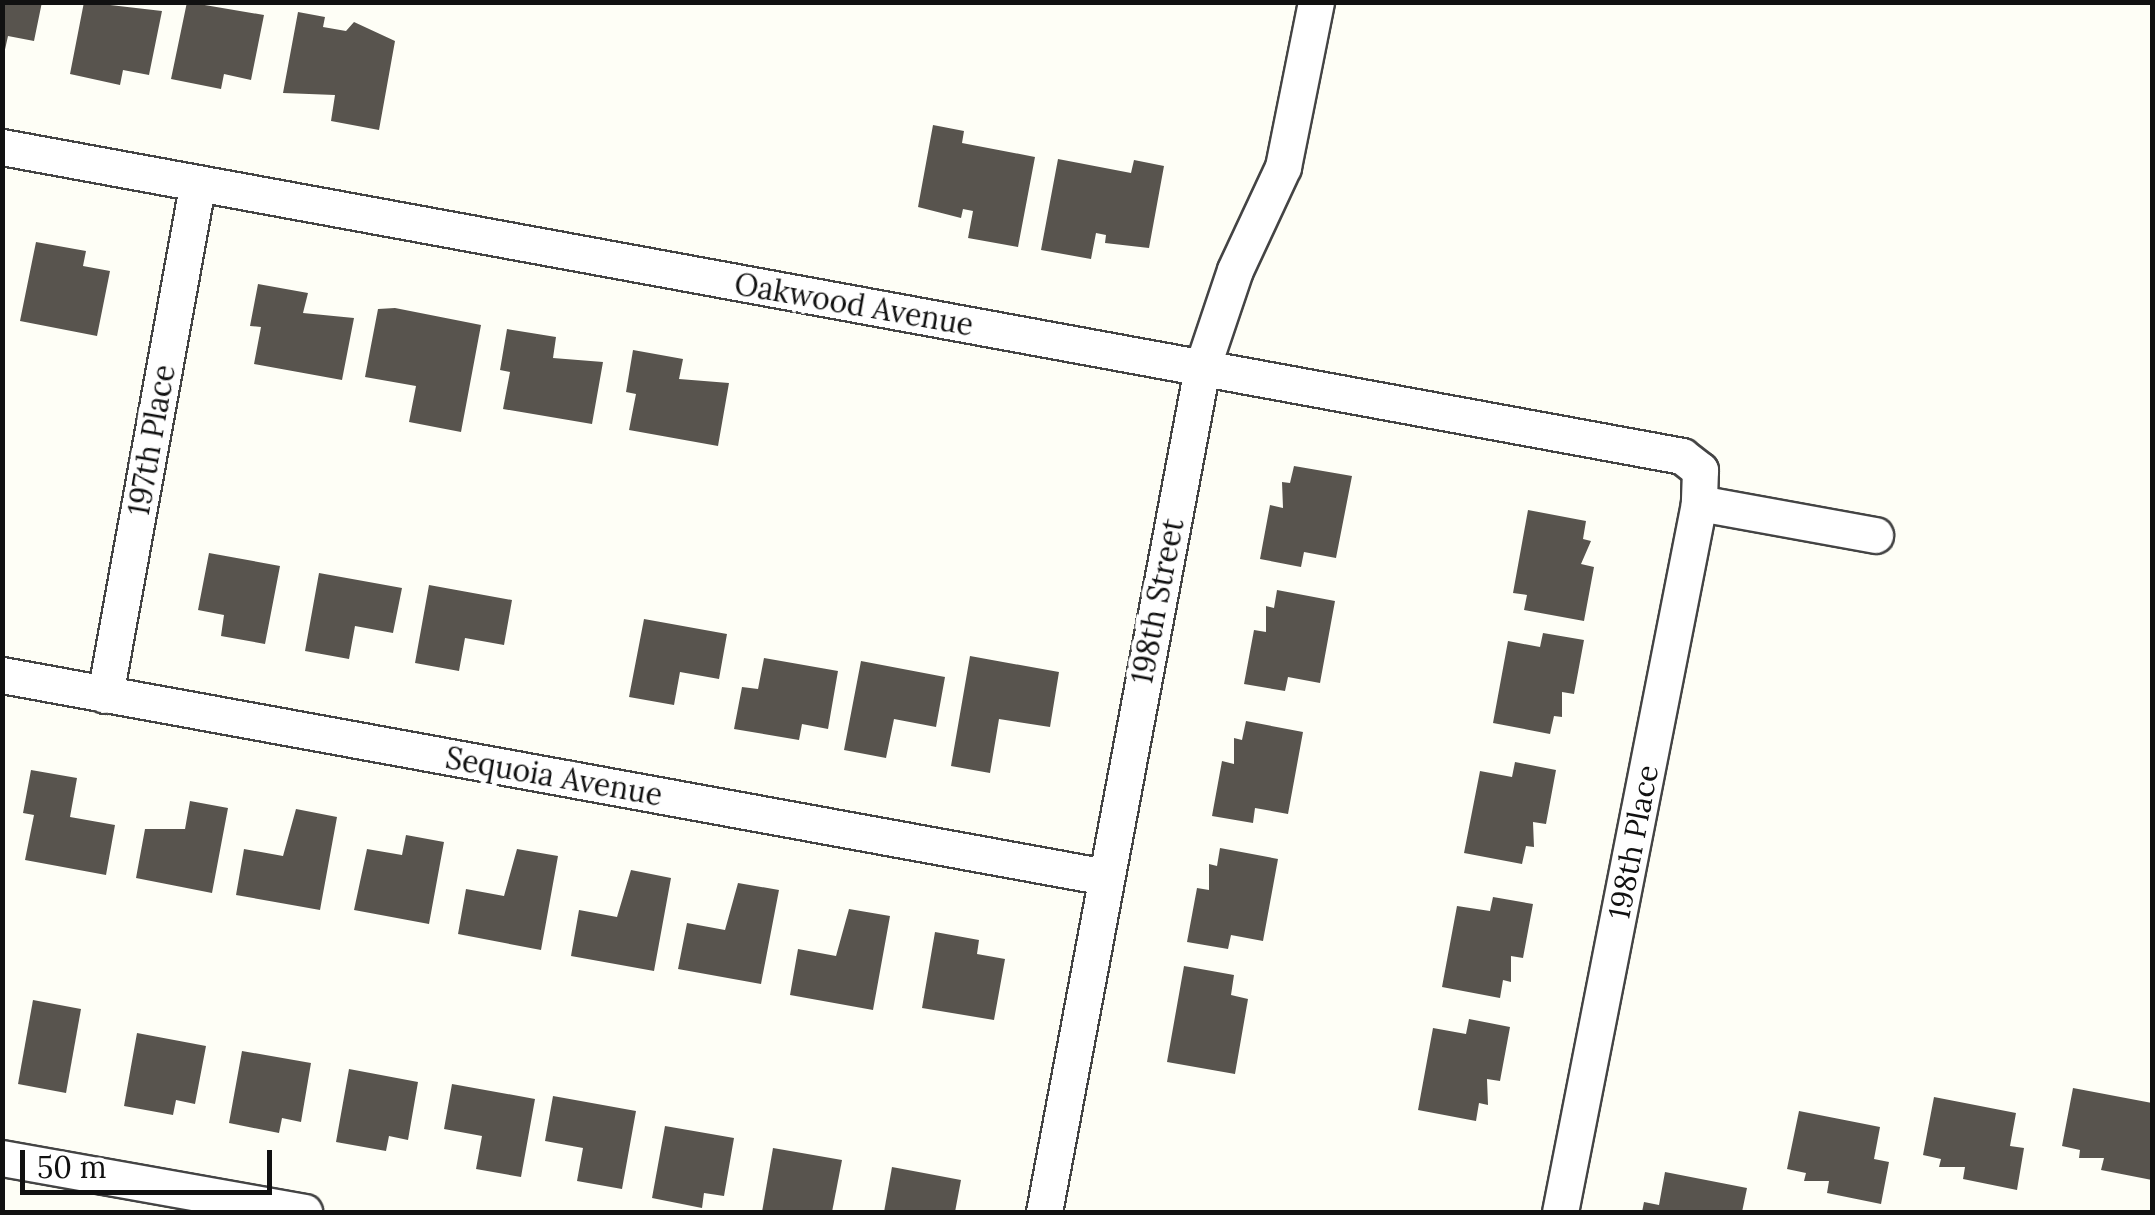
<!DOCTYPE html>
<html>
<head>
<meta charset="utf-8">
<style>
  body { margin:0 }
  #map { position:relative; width:2155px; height:1215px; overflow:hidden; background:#fefef6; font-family:Lora,serif }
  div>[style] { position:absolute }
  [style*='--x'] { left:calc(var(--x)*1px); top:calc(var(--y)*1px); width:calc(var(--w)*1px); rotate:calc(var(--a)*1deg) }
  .building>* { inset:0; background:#58544e }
  .roads { filter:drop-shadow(2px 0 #444) drop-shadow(-2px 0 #444) drop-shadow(0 2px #444) drop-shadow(0 -2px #444) }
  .minor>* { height:35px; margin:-17.5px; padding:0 17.5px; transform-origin:17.5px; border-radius:17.5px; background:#fff }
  span { translate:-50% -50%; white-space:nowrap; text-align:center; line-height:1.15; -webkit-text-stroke:10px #fff; paint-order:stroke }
  .street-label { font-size:30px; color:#111 }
  .frame { position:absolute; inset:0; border:5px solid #111; pointer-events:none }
  .scale { position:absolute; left:20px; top:1150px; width:252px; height:45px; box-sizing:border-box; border:5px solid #111; border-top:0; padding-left:12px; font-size:30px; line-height:35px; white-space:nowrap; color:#111; -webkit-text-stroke:8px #fff; paint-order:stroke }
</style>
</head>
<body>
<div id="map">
  <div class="building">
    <i style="clip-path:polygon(2px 2px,42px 2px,34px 41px,8px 36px,4px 54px)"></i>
    <i style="clip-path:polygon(84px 2px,162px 11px,149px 75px,123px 70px,120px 85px,70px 74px)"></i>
    <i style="clip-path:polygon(187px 2px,264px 15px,251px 80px,224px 74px,221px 89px,171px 79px)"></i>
    <i style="clip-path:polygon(298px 12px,325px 17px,323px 27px,346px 31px,354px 22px,395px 41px,379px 130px,331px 121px,335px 95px,283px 93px)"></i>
    <i style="clip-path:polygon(933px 125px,964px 131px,962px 143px,1035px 157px,1018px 247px,968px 238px,973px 211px,963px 209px,961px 218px,918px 207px)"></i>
    <i style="clip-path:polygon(1058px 159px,1131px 173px,1134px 160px,1164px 166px,1149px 248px,1105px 243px,1106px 235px,1096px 233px,1091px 259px,1041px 250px)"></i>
    <i style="clip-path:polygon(36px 242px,86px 251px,83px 266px,110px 271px,97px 336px,20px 321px)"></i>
    <i style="clip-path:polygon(258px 284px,308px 293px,303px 313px,354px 318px,342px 380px,254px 364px,261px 327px,250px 326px)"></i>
    <i style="clip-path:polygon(395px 308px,481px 325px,461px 432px,409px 422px,416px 386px,365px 377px,378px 309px)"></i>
    <i style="clip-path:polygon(507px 329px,556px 337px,553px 358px,603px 362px,592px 424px,503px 409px,510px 372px,500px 370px)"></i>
    <i style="clip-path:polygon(633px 350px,683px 359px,679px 379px,729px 383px,718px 446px,629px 430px,636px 394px,626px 392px)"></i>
    <i style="clip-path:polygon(1294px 466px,1352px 476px,1336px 558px,1304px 552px,1301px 567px,1260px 559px,1270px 505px,1283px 508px,1282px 482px,1290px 483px)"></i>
    <i style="clip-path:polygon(1528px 510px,1586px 521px,1583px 539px,1591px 541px,1581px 564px,1594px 567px,1584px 621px,1524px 610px,1527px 595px,1513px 593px)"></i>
    <i style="clip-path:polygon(209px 553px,280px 566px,265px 644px,221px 636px,224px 615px,198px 610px)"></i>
    <i style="clip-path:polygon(319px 573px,402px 588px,393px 633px,355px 626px,349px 659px,305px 651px)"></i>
    <i style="clip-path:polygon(429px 585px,512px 600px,504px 645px,465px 638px,459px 671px,415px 663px)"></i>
    <i style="clip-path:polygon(1277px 590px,1335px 601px,1320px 683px,1288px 677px,1285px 691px,1244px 684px,1254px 630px,1266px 632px,1266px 606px,1274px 608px)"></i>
    <i style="clip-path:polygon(644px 619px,727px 634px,719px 679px,680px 672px,674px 705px,629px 697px)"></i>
    <i style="clip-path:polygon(1543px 633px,1584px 640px,1574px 694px,1562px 692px,1562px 717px,1554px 716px,1550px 734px,1493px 723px,1508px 641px,1540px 647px)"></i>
    <i style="clip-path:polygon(970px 656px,1059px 672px,1050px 727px,999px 719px,990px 773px,951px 766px)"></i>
    <i style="clip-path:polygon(764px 658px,838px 671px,828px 729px,802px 724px,799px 740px,734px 729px,742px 687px,758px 689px)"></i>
    <i style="clip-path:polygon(861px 661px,945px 677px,936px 727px,894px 719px,886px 758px,844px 750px)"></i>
    <i style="clip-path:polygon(1246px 721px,1303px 732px,1288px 814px,1255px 808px,1253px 823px,1212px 816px,1222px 761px,1234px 764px,1234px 738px,1242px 740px)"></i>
    <i style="clip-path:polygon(1515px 762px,1556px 770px,1546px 824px,1533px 822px,1534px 847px,1526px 846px,1522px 864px,1464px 853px,1480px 771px,1512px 777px)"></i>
    <i style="clip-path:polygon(31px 770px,77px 778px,70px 817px,115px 825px,106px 875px,25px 860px,34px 815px,23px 813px)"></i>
    <i style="clip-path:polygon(190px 801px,228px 808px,212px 893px,136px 878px,145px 829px,185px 829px)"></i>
    <i style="clip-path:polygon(296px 809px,337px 817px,320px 910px,236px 895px,244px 849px,283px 856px)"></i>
    <i style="clip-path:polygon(406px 835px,444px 842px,429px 924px,354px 910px,367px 849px,402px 855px)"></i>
    <i style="clip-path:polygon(1220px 848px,1278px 859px,1263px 941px,1231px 935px,1228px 949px,1187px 942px,1197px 888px,1209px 890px,1209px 864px,1217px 866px)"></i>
    <i style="clip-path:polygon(517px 849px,558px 856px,541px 950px,458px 934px,466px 889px,504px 896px)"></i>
    <i style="clip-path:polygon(631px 870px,671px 878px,654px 971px,571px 956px,579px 910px,617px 917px)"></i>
    <i style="clip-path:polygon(738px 883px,779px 890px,761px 984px,678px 969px,687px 923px,725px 930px)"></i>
    <i style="clip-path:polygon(1493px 897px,1533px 904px,1523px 958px,1511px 956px,1511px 982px,1503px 980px,1500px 998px,1442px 987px,1457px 906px,1490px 911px)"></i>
    <i style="clip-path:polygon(849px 909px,890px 916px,873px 1010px,790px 995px,798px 949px,836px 956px)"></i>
    <i style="clip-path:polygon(935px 932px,979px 940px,977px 954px,1005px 959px,994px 1020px,922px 1008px)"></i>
    <i style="clip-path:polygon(1184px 966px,1234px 975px,1231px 995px,1248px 999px,1235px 1074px,1167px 1062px)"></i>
    <i style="clip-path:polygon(33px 1000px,81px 1009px,66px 1093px,18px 1084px)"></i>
    <i style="clip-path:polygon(1469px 1019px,1510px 1027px,1500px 1081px,1487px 1079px,1488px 1105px,1479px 1103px,1476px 1121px,1418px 1110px,1433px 1028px,1466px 1034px)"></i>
    <i style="clip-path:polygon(137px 1033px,206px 1046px,195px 1104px,176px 1100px,173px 1115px,124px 1106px)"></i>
    <i style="clip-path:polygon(242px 1051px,311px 1063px,301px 1122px,282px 1118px,279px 1133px,229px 1123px)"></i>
    <i style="clip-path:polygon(349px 1069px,418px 1082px,408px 1140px,389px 1136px,386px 1151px,336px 1142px)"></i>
    <i style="clip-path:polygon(452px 1084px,535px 1099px,521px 1177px,476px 1169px,482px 1136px,444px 1129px)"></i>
    <i style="clip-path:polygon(2073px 1088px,2152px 1103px,2152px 1180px,2101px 1170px,2104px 1158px,2079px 1158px,2080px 1150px,2062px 1146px)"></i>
    <i style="clip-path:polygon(553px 1096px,636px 1111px,622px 1189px,577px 1181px,583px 1148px,545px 1141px)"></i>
    <i style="clip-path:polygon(1934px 1097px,2016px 1113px,2010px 1146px,2024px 1148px,2017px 1190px,1963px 1179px,1965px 1167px,1939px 1167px,1941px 1159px,1923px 1155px)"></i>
    <i style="clip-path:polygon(1799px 1111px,1880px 1127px,1874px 1159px,1889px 1162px,1881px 1204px,1827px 1193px,1829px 1181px,1804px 1181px,1806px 1173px,1787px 1169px)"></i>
    <i style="clip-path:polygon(665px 1126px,734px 1138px,724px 1196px,704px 1193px,702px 1208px,652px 1198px)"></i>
    <i style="clip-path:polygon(773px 1148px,842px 1160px,832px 1212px,762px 1212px)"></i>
    <i style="clip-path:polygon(892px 1167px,961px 1180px,955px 1212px,884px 1212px)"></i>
    <i style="clip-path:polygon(1665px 1172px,1747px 1188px,1742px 1212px,1642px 1212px,1644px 1202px,1659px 1205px)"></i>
  </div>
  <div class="roads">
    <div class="minor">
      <i style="--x:2;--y:147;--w:1708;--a:10.42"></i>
      <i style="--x:1682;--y:456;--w:23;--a:38"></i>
      <i style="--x:1700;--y:470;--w:33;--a:92"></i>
      <i style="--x:1699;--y:503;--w:722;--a:101.09"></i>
      <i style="--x:1699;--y:503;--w:179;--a:10.3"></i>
      <i style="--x:2;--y:675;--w:1122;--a:10.37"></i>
      <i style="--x:105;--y:695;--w:517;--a:-79.75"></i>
      <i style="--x:2;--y:1158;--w:307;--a:10.1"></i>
      <i style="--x:1044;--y:1212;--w:859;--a:-79.4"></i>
      <i style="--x:1202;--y:368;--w:103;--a:-71.4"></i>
      <i style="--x:1235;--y:270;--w:114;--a:-65"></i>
      <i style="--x:1283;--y:167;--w:168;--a:-78.7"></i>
    </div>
  </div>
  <div class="street-label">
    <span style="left:854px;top:304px;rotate:10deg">Oakwood Avenue</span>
    <span style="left:151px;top:440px;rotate:-80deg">197th Place</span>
    <span style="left:1157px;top:601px;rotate:-79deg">198th Street</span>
    <span style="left:554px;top:776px;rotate:10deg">Sequoia Avenue</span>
    <span style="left:1633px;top:842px;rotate:-79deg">198th Place</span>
  </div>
  <div class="frame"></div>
  <div class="scale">50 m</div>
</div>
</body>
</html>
